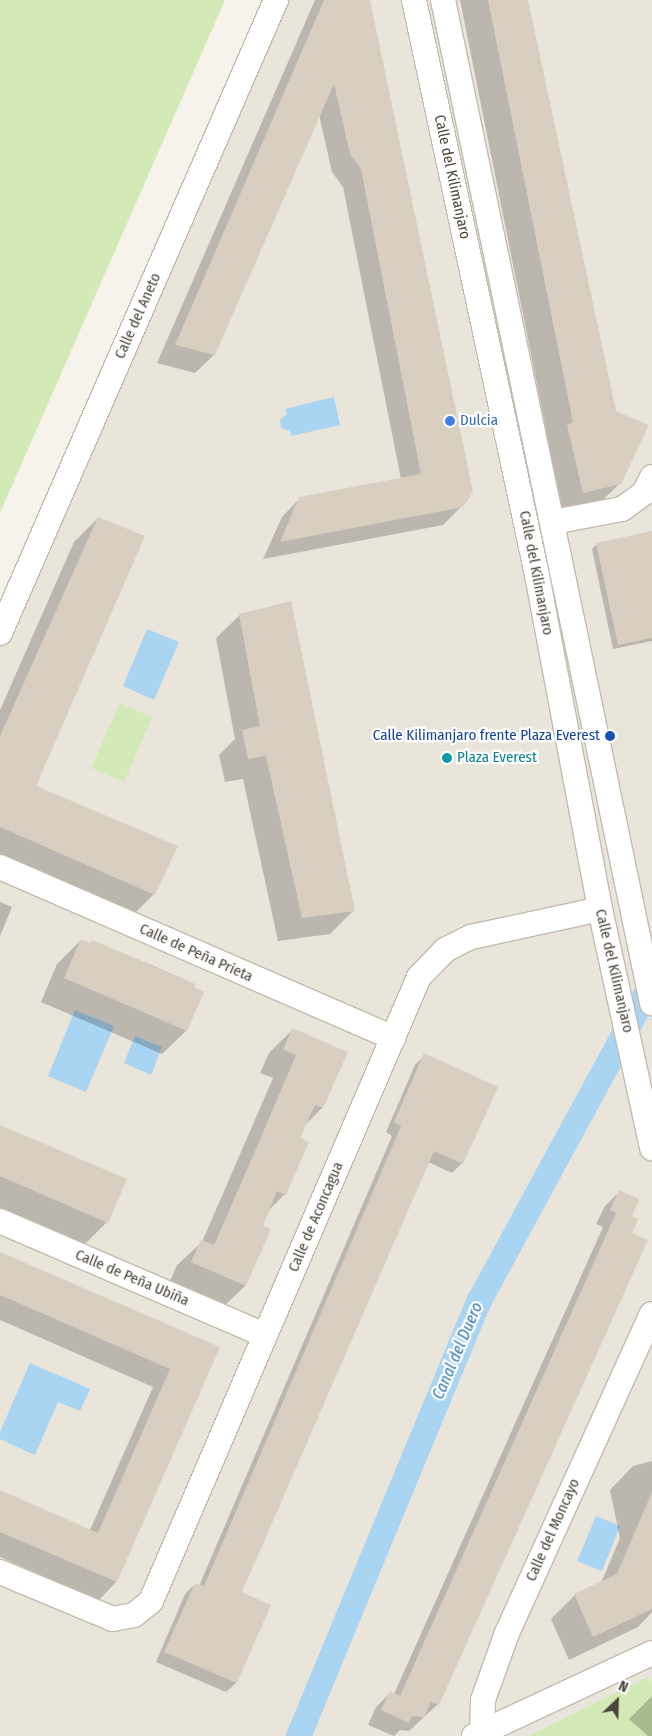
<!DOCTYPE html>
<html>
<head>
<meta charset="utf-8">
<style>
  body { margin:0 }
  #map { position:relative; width:652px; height:1736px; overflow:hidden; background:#f6f3ec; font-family:"Fira Sans Condensed",sans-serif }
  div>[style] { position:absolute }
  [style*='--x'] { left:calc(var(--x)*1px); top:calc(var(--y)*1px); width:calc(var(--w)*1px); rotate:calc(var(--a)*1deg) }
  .residential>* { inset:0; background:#eae5da }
  .green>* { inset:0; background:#d2eab5 }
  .water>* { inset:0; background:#a9d4f2 }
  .shadow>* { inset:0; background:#0003 }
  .canal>* { height:25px; margin:-12.5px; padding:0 12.5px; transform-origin:12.5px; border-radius:12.5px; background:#a9d4f2 }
  .building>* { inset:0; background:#d8cfc1 }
  .roads { filter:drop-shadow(1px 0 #c2bbae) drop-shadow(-1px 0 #c2bbae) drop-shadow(0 1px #c2bbae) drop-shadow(0 -1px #c2bbae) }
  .minor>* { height:24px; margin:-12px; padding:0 12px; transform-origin:12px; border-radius:12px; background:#fff }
  .dots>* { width:14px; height:14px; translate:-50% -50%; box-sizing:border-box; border:2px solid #fff; border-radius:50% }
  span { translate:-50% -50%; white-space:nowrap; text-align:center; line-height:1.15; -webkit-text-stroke:4.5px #fff; paint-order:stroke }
  .street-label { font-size:15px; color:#4b4439 }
  .shop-label { font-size:15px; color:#366cbe }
  .left { translate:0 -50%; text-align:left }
  .transit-label { font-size:15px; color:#164399 }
  .right { translate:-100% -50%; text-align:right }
  .culture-label { font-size:15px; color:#0d838f }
  .water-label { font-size:16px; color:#2e7ab2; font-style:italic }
  .north { position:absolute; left:592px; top:1676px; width:50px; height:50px; -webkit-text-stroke:4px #fff; paint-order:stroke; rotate:24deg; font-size:14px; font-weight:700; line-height:20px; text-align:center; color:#4b4439 }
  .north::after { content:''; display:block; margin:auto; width:18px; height:22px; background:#4b4439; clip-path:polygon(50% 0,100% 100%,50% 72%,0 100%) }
</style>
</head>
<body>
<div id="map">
  <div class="residential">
    <i style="clip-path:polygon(280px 0,652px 0,652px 1736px,0 1736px,0 646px)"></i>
  </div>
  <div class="green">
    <i style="clip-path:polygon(0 0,225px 0,0 513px)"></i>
    <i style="clip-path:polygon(120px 703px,152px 717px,124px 782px,91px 768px)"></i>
    <i style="clip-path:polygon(648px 1677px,652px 1682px,652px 1736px,529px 1736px)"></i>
  </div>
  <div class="water">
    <i style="clip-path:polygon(334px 397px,340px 425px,291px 436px,290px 431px,281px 428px,280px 420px,287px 414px,285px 409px)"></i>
    <i style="clip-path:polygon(147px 629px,179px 642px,154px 700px,123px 686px)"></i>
    <i style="clip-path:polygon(75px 1010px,114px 1026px,86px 1092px,48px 1076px)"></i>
    <i style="clip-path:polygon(135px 1036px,162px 1047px,151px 1075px,124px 1063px)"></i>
    <i style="clip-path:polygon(30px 1363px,90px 1389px,80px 1411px,58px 1402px,35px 1455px,0 1439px,0 1432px)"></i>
    <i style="clip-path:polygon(596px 1516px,620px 1526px,602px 1571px,577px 1561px)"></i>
  </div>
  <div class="shadow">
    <i style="clip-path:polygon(315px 0,369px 0,462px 506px,443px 525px,263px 559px,282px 517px,300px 498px,401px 479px,343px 187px,332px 172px,319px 115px,214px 355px,195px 373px,157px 363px)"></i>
    <i style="clip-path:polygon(460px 0,527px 0,619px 484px,595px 508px,559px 516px,543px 449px,549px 444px)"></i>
    <i style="clip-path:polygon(98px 518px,34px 786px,154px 894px,130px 918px,0 861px,0 710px,74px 542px)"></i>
    <i style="clip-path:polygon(652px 532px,652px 641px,613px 649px,592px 549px,597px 544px)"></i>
    <i style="clip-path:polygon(240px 615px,354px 910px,330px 934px,278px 941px,243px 779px,225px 782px,219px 755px,235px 739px,216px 638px)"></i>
    <i style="clip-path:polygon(0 902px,12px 907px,0 936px)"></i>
    <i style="clip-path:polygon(81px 940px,90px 944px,92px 941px,154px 966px,194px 984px,192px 988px,203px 993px,186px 1031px,162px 1054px,41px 1002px,57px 964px)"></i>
    <i style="clip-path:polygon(293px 1029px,346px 1053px,322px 1108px,304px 1126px,299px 1139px,307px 1142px,285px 1194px,267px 1212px,261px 1226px,269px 1230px,245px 1286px,221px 1309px,168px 1286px,177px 1265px,202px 1242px,273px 1078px,260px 1073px,269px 1053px)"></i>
    <i style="clip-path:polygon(425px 1055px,462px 1163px,452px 1173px,428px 1162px,240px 1593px,270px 1605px,236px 1683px,226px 1692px,156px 1662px,185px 1594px,195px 1584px,199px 1586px,392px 1136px,386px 1132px,415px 1065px)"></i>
    <i style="clip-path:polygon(0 1127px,107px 1222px,83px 1246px,0 1210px)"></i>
    <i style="clip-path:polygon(619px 1192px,637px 1200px,438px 1704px,409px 1731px,400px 1730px,394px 1736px,368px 1725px,376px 1707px,390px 1693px,394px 1694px,603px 1227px,596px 1224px,605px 1206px)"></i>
    <i style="clip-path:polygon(0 1253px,218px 1348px,116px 1582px,99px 1600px,0 1557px,0 1491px,90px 1530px,153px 1387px,0 1320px)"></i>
    <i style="clip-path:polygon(652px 1461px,652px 1612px,638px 1627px,569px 1660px,551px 1619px,575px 1595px,601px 1583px,620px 1538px,610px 1490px,633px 1466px)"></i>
    <i style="clip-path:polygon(652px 1696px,652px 1736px,648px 1736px,629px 1719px)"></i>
  </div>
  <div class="canal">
    <i style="--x:298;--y:1736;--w:472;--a:-67.5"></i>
    <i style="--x:479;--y:1300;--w:362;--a:-61.5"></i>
  </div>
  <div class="building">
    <i style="clip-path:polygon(324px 0,370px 0,473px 492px,463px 507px,280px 542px,299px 497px,421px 474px,361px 169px,350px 154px,334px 84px,215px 355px,175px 345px)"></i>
    <i style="clip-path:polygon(488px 0,528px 0,616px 411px,649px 425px,621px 484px,583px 493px,567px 425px,573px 422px)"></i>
    <i style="clip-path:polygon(98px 517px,145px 536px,36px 786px,178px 846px,155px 895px,0 827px,0 736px)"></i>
    <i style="clip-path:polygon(652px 531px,652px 638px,618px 645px,596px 543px)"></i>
    <i style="clip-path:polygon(291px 601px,355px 911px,302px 918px,266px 756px,248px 759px,242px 730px,260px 726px,239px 614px)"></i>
    <i style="clip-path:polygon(81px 939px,90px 943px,92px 940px,195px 984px,194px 987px,204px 992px,187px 1031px,64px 978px)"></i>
    <i style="clip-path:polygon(292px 1028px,348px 1052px,323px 1108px,315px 1105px,300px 1138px,309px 1142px,286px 1195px,277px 1191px,263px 1226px,271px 1229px,246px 1286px,191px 1262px,201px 1240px,214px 1245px,256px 1149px,296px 1055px,283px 1050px)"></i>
    <i style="clip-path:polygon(424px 1053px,498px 1087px,463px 1164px,434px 1151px,242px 1592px,271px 1605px,237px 1683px,164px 1652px,195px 1583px,204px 1586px,401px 1126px,394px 1122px)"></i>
    <i style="clip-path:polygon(0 1125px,127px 1179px,108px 1223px,0 1176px)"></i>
    <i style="clip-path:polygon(619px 1190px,639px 1199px,632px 1216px,638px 1219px,632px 1233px,648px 1240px,439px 1705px,431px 1702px,424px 1717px,412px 1716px,409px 1723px,381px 1710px,390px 1691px,400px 1696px,616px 1213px,610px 1210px)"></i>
    <i style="clip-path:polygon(0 1252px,220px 1347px,117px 1582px,0 1532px,0 1490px,98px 1533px,170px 1369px,0 1295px)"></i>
    <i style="clip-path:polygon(652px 1492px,652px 1609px,593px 1637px,574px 1594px,617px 1574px)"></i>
  </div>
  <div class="roads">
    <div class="minor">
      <i style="--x:414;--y:0;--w:588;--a:77.93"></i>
      <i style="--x:537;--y:575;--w:340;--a:79.3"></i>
      <i style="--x:600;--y:909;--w:245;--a:77.7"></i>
      <i style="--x:443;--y:0;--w:1025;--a:78.23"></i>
      <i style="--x:553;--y:522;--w:70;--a:-10.7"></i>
      <i style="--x:622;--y:509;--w:27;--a:-36"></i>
      <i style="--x:644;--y:493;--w:18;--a:-63"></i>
      <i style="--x:0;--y:633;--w:691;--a:-66.44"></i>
      <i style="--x:0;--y:867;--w:429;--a:23.5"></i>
      <i style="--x:0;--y:1221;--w:288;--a:23.3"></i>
      <i style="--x:0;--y:1572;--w:122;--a:22.6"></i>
      <i style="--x:113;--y:1619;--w:21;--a:-11"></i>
      <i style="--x:134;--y:1615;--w:22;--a:-39"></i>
      <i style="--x:151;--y:1601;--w:679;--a:-66.76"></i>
      <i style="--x:419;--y:977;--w:37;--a:-46"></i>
      <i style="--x:445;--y:950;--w:29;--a:-27"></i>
      <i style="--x:471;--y:937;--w:132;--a:-12.2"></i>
      <i style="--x:482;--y:1731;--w:31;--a:-88"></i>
      <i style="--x:483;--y:1700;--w:71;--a:-70.3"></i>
      <i style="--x:507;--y:1633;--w:350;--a:-65.6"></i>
      <i style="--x:474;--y:1736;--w:196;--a:-25"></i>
    </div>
  </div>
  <div class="dots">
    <i style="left:450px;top:421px;background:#3f7fe0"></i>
    <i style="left:610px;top:736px;background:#1a4fb4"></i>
    <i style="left:447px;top:758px;background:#0f9aa8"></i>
  </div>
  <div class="street-label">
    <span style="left:452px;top:177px;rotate:78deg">Calle del Kilimanjaro</span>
    <span style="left:138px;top:316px;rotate:-66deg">Calle del Aneto</span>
    <span style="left:536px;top:573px;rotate:79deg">Calle del Kilimanjaro</span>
    <span style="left:196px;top:953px;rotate:24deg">Calle de Peña Prieta</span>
    <span style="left:614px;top:971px;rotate:77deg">Calle del Kilimanjaro</span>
    <span style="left:316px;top:1217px;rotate:-67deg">Calle de Aconcagua</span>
    <span style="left:132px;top:1278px;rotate:23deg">Calle de Peña Ubiña</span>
    <span style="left:553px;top:1530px;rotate:-66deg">Calle del Moncayo</span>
  </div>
  <div class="shop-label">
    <span class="left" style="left:460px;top:421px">Dulcia</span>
  </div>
  <div class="transit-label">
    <span class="right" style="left:600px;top:736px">Calle Kilimanjaro frente Plaza Everest</span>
  </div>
  <div class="culture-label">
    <span class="left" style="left:457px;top:758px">Plaza Everest</span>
  </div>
  <div class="water-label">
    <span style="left:458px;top:1351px;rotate:-67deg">Canal del Duero</span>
  </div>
  <div class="north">N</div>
</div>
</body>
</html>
